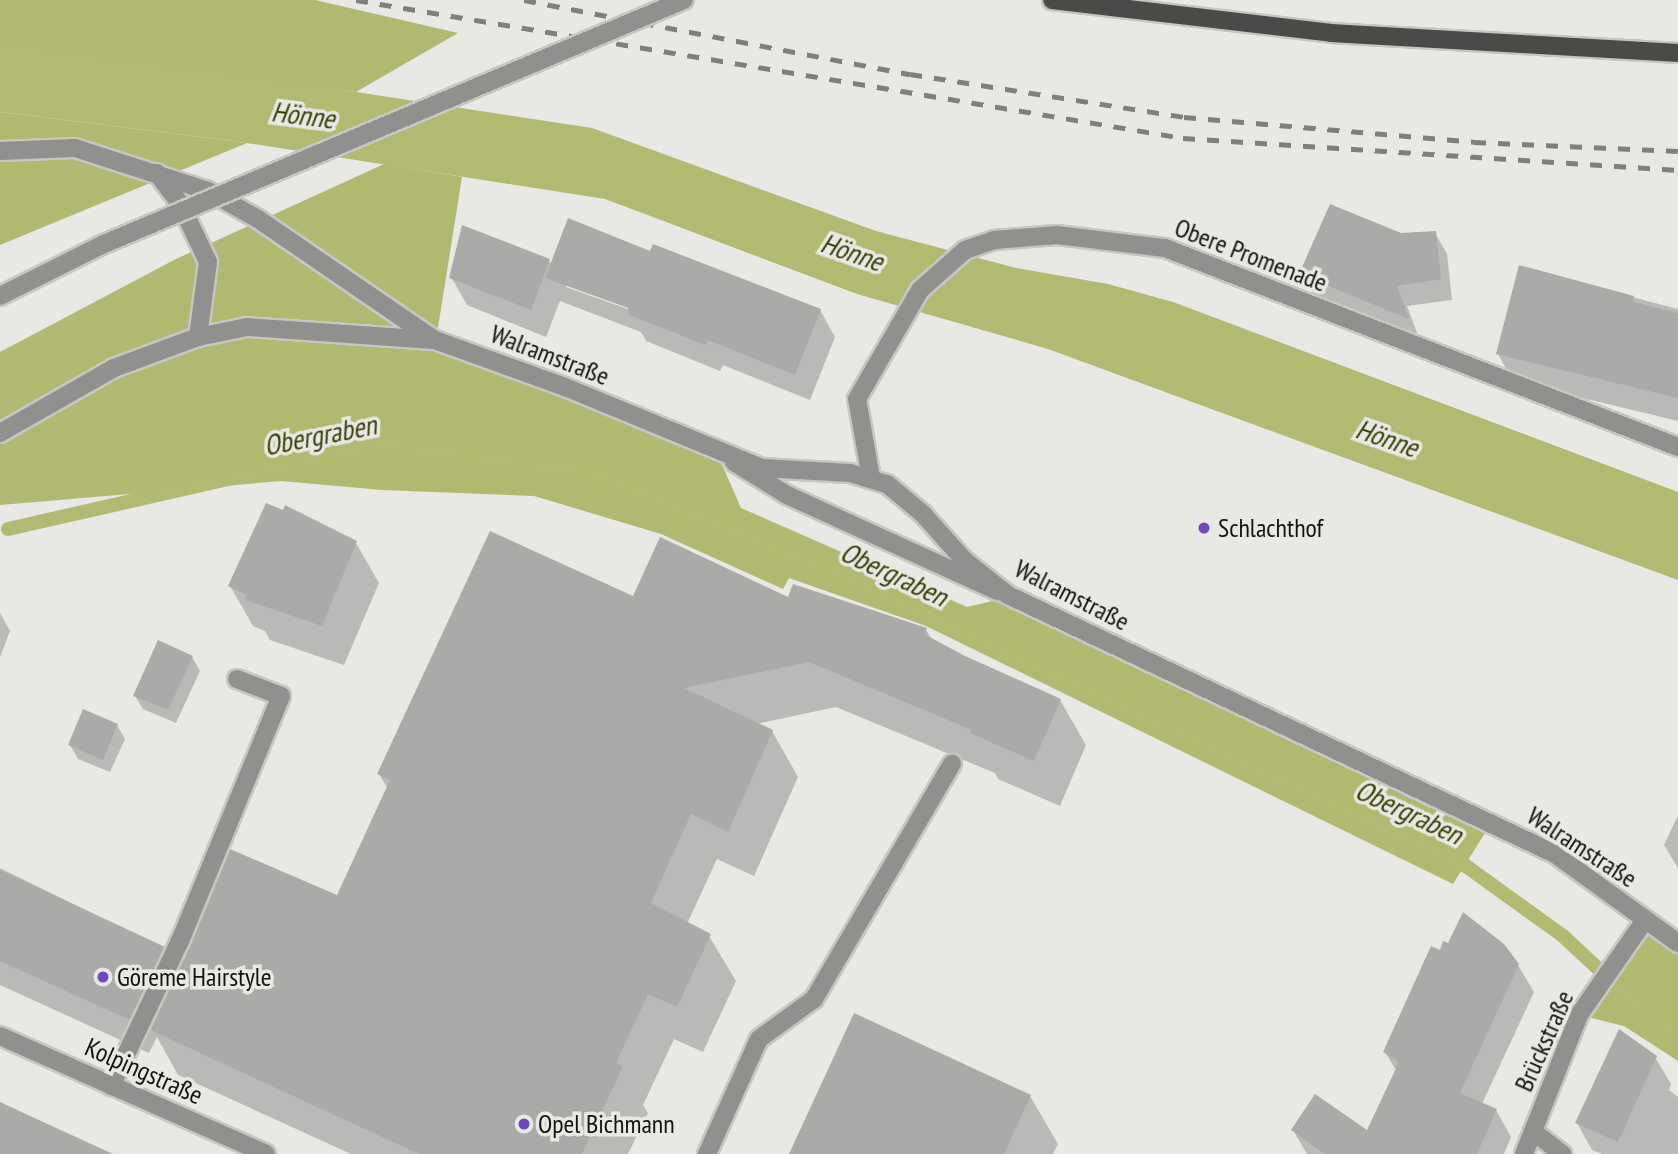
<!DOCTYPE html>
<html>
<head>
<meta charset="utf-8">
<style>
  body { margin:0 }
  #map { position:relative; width:1678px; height:1154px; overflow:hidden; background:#e8e8e5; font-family:"PT Sans Narrow",sans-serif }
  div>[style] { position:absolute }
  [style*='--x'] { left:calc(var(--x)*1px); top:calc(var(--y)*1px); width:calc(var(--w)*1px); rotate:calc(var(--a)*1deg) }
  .forest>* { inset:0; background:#b0b96f }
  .water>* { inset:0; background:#b1ba70 }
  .shadow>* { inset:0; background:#0003 }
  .stream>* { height:14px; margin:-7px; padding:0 7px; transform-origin:7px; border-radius:7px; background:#b1ba70 }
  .building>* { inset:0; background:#aaaba8 }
  .roads { filter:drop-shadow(2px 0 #c6c6c3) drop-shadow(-2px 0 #c6c6c3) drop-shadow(0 2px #c6c6c3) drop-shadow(0 -2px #c6c6c3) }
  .service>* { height:18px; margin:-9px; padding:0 9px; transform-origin:9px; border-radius:9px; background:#90918f }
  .minor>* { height:18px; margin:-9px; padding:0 9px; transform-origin:9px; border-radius:9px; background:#90918f }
  .primary>* { height:18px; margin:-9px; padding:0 9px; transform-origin:9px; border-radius:9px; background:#4a4a48 }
  .rail>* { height:5px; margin-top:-2.5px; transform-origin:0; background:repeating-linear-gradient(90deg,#7f7f7d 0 12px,transparent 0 24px) }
  .bridges { filter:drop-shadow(2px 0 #c6c6c3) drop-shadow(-2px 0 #c6c6c3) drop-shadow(0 2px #c6c6c3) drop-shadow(0 -2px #c6c6c3) }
  .tertiary-bridge>* { height:18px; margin:-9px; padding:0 9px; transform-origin:9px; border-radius:9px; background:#90918f }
  .dots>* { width:19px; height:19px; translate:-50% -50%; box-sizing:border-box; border:4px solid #e8e8e5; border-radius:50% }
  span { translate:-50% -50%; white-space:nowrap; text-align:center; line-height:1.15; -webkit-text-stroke:7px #e8e8e5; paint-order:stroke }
  .street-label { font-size:26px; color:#131312 }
  .poi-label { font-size:26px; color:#131312 }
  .left { translate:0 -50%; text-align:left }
  .water-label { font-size:28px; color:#3a3f04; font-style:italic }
</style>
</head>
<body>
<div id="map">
  <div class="forest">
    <i style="clip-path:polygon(0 0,315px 0,458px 33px,356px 92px,0 44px)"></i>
    <i style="clip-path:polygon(0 112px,247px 143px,0 245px)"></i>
    <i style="clip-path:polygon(384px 164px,462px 177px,436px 340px,716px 451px,741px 508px,967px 607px,1005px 598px,1492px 822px,1453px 884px,926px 626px,789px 578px,783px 589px,661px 534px,534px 496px,382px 490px,281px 481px,0 505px,0 352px,176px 259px)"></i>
    <i style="clip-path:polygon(1645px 920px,1678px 942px,1678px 1061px,1624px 1026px,1579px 1015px)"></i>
  </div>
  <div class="water">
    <i style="clip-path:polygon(0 43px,231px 73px,592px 128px,876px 231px,1016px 268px,1108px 284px,1173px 302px,1678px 492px,1678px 580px,1048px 349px,857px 294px,605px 199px,247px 143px,0 112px)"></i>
  </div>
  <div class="shadow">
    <i style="clip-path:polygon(1435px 233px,1447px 254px,1452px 300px,1407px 306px,1419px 338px,1313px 295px,1301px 274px,1401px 235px)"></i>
    <i style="clip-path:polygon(evenodd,651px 253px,820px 310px,835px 337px,810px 400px,723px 365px,720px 371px,646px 341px,641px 332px,560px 301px,546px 337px,467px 305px,451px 277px,549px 261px,552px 265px,651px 253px,566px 283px,637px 309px,636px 312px,566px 287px,566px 283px)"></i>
    <i style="clip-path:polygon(1520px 268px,1678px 309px,1678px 421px,1513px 381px,1498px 354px)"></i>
    <i style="clip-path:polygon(356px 543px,379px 583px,344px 665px,270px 640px,265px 631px,253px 626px,230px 586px)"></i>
    <i style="clip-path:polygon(634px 598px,789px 599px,926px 629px,932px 640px,964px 658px,1060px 700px,1086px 745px,1060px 806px,998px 779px,995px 773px,836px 707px,756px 724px,772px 731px,798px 777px,754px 876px,717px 859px,687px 924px,709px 936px,736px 981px,703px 1052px,674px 1039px,643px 1105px,648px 1113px,628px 1154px,351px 1154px,178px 1075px,157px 1037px,149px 1053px,0 985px,0 868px,163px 948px,178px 972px,338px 897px,388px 789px,379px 774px)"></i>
    <i style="clip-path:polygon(0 613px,10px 631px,0 657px)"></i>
    <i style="clip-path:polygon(192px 657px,200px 671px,176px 723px,143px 709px,135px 696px)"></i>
    <i style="clip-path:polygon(117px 725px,125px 739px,110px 772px,78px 759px,70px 745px)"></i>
    <i style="clip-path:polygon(1678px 815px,1678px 868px,1664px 845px)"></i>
    <i style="clip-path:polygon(1441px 952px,1518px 965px,1534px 992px,1482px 1104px,1496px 1110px,1511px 1137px,1504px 1154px,1307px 1154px,1293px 1130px,1368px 1133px,1397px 1072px,1385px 1052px)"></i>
    <i style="clip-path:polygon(1655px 1057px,1671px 1084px,1669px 1090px,1678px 1097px,1678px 1154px,1602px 1154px,1592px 1150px,1577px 1123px)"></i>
    <i style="clip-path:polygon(1030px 1096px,1058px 1144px,1053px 1154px,790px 1154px)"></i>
  </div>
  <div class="stream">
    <i style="--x:8;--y:529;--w:383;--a:-12.8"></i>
    <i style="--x:381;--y:444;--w:218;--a:7.9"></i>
    <i style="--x:597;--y:474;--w:259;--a:22.7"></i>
    <i style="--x:836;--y:574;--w:694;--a:24.87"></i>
    <i style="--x:1466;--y:866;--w:120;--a:35.8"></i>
    <i style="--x:1563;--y:936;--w:116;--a:42.9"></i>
    <i style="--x:1648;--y:1015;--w:35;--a:31"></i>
  </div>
  <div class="building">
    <i style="clip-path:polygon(1330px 204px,1401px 233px,1436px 231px,1441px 279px,1397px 286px,1409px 319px,1299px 274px)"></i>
    <i style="clip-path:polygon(568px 218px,650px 251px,653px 244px,821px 309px,795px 375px,708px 340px,706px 345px,629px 315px,628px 308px,545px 278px)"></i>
    <i style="clip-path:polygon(462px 225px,550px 259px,531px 310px,449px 278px)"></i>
    <i style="clip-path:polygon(1519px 265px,1634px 296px,1633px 302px,1678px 313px,1678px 398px,1496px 354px)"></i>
    <i style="clip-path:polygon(266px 503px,283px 510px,285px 505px,357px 541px,322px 626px,245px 600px,247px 595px,228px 586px)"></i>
    <i style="clip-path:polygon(490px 531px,633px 596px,660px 537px,788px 597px,793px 584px,927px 628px,924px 634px,965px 656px,1061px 699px,1034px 761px,970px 733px,972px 730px,809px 662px,684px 688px,773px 730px,728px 832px,691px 814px,651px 903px,711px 934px,677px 1007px,648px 994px,616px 1063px,623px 1066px,582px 1154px,419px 1154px,150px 1030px,230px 849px,337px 895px,390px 780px,377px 774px)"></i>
    <i style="clip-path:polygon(158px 640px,193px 656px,168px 710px,133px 696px)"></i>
    <i style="clip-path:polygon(83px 709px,118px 724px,103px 760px,68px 745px)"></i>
    <i style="clip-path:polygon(0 870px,165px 947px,130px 1020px,0 961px)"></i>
    <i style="clip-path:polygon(1463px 912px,1504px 944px,1519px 964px,1460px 1093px,1497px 1109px,1477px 1154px,1325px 1154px,1291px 1130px,1315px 1094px,1367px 1130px,1399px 1062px,1383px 1052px,1431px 946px,1440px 950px,1443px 941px,1448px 943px)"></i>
    <i style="clip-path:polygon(854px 1013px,1031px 1095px,1004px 1154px,789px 1154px)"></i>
    <i style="clip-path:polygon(1619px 1029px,1657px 1056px,1618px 1142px,1575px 1123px)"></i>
    <i style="clip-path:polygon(0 1102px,41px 1121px,113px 1154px,0 1154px)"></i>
  </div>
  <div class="roads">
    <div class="service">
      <i style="--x:734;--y:462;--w:62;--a:31.9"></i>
      <i style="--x:787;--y:495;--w:232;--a:24.5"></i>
      <i style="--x:111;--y:1086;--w:161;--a:-64.6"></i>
      <i style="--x:180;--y:941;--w:265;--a:-67.6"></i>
      <i style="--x:281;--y:696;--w:47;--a:-158.9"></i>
      <i style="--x:707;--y:1154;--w:126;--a:-65.7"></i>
      <i style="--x:759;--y:1039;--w:68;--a:-36"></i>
      <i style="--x:814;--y:999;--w:273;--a:-59.6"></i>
    </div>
    <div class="minor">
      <i style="--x:0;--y:151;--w:75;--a:-2.3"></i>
      <i style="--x:75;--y:148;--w:140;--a:17.9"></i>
      <i style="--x:208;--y:191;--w:57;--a:29.2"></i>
      <i style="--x:258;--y:219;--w:211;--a:34.4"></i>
      <i style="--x:157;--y:173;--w:38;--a:53"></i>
      <i style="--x:180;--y:203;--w:65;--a:64.6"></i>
      <i style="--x:208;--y:262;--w:76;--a:97.6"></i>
      <i style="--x:0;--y:433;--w:131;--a:-29.7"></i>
      <i style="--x:114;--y:368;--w:90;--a:-20.3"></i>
      <i style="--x:198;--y:337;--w:50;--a:-11.5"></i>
      <i style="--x:247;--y:327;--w:188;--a:4"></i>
      <i style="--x:435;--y:340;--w:138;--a:19.9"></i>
      <i style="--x:565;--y:387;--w:213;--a:22.4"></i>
      <i style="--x:762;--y:468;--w:88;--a:3.3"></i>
      <i style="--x:850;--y:473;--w:39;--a:17"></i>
      <i style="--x:887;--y:484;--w:47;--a:39.8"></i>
      <i style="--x:923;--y:514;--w:62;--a:48.3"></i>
      <i style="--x:964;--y:560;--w:56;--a:38.5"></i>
      <i style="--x:1008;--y:595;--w:605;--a:25.34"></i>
      <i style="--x:1555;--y:854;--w:152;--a:35.9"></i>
      <i style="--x:871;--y:478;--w:80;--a:-100"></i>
      <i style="--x:857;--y:399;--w:126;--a:-60"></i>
      <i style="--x:920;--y:290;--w:60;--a:-41.6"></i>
      <i style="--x:965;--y:250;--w:31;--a:-19"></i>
      <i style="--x:994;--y:240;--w:63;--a:-4.5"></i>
      <i style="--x:1057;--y:235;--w:109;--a:6.9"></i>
      <i style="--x:1165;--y:248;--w:550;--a:21.2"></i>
      <i style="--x:0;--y:1036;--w:291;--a:23.9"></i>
      <i style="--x:1534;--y:1132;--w:36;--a:38"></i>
      <i style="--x:1524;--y:1154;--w:149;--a:-68.4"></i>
      <i style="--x:1579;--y:1015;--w:116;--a:-55.2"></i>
    </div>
    <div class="primary">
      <i style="--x:1052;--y:0;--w:281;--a:6.7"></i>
      <i style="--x:1331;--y:33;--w:348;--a:3.3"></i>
    </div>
  </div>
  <div class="rail">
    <i style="--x:356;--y:0;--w:838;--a:9.47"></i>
    <i style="--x:1183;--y:138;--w:496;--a:3.7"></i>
    <i style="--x:524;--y:0;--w:393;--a:10.9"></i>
    <i style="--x:910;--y:74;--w:277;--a:8.9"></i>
    <i style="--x:1184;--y:117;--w:291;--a:4.9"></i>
    <i style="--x:1474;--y:142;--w:204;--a:2.5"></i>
  </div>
  <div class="bridges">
    <div class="tertiary-bridge">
      <i style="--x:0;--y:296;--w:116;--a:-26.6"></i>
      <i style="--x:104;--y:244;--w:629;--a:-22.82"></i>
    </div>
  </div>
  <div class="dots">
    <i style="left:1204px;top:528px;background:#6f47bf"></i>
    <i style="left:103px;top:977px;background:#6f47bf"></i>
    <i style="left:524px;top:1124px;background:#6f47bf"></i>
  </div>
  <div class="street-label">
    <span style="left:1251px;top:255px;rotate:21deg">Obere Promenade</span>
    <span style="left:550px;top:355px;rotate:21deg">Walramstraße</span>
    <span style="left:1072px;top:595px;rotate:27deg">Walramstraße</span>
    <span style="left:1582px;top:847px;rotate:33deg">Walramstraße</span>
    <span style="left:1544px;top:1041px;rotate:-66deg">Brückstraße</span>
    <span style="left:144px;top:1071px;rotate:24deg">Kolpingstraße</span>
  </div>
  <div class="poi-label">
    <span class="left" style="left:1218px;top:528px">Schlachthof</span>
    <span class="left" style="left:117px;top:977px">Göreme Hairstyle</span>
    <span class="left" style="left:538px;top:1124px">Opel Bichmann</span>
  </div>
  <div class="water-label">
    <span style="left:303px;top:115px;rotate:7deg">Hönne</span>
    <span style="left:852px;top:252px;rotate:19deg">Hönne</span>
    <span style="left:320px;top:435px;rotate:-11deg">Obergraben</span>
    <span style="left:1387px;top:438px;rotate:19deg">Hönne</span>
    <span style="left:894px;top:574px;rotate:25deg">Obergraben</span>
    <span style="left:1409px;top:812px;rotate:25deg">Obergraben</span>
  </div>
</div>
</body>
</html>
